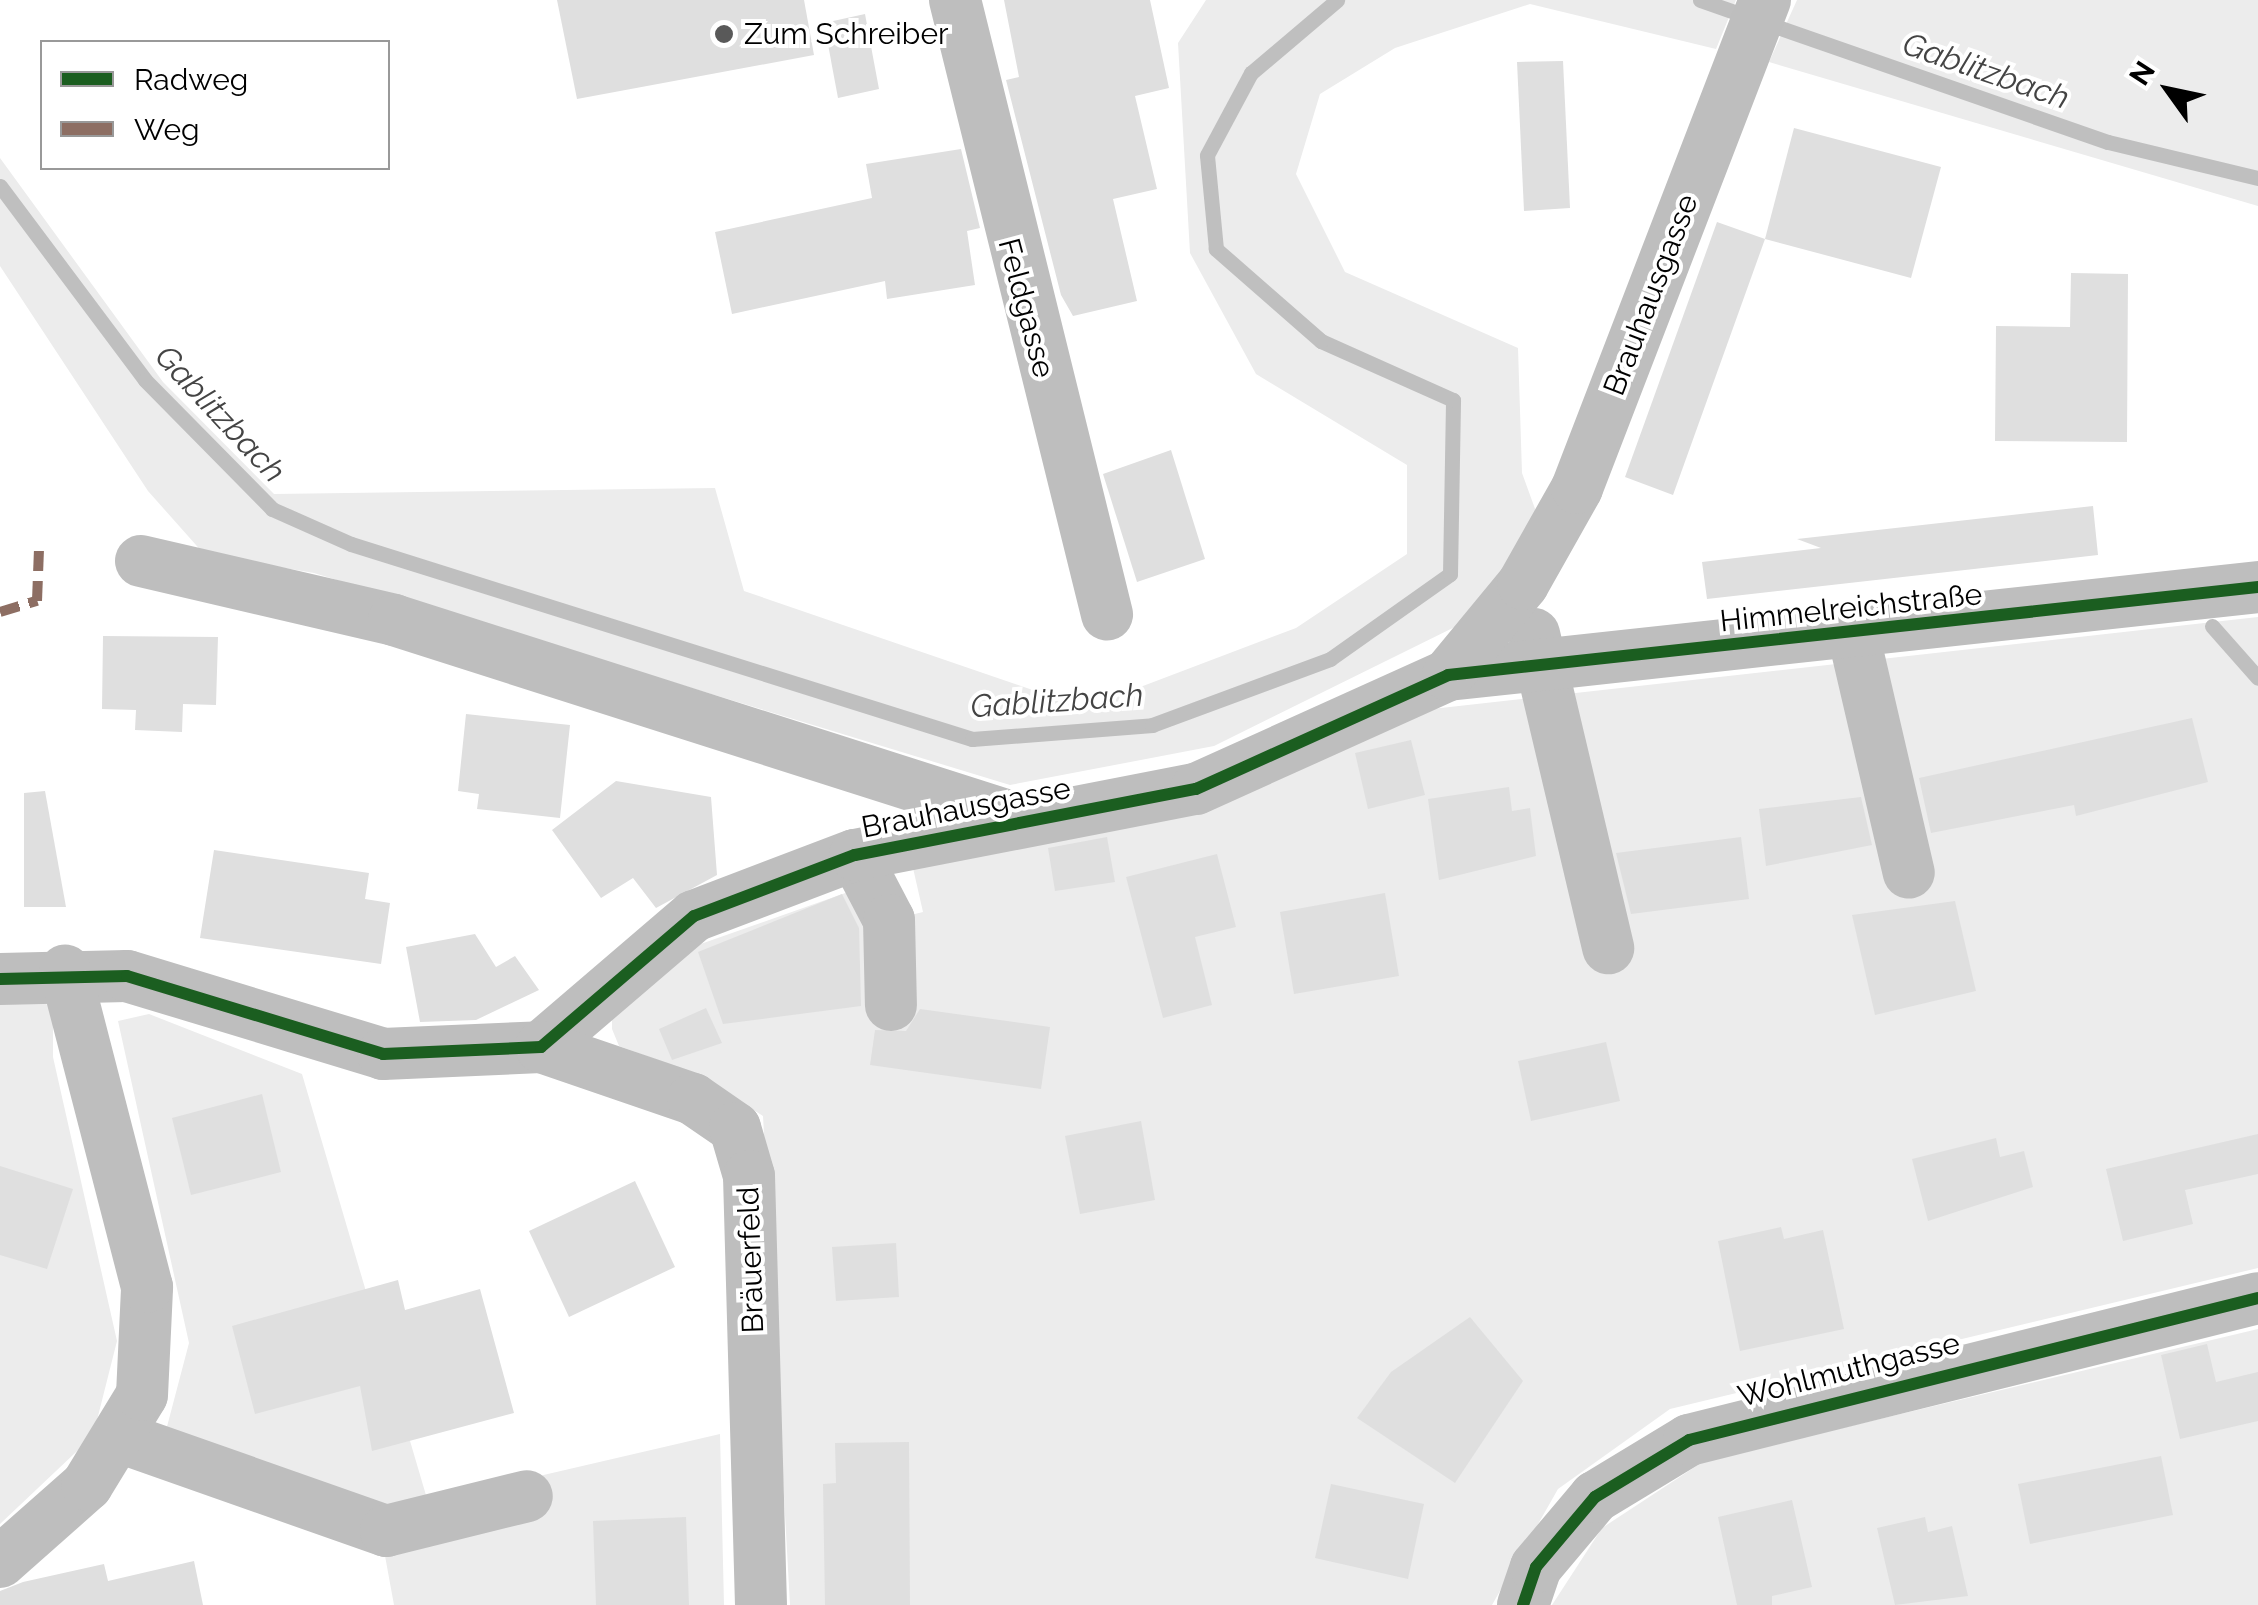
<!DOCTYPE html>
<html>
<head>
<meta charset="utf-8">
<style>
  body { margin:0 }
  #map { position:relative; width:2258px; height:1605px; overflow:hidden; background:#fff; font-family:Raleway,sans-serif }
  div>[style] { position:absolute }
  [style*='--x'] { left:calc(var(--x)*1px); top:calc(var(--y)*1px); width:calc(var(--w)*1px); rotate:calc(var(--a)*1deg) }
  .green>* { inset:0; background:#ececec }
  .stream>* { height:15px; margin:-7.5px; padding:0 7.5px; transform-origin:7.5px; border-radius:7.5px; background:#bfbfbf }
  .building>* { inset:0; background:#dfdfdf }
  .minor>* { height:52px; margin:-26px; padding:0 26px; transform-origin:26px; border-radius:26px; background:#bebebe }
  .quiet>* { height:10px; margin-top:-5px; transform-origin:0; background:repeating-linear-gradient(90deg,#8d6e63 0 20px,transparent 0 30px) }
  .cycleway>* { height:12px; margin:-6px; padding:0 6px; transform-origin:6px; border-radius:6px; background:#1b5e20 }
  .dots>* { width:28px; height:28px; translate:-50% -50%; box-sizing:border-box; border:5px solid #fff; border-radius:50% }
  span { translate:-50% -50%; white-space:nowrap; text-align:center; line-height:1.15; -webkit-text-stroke:8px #fff; paint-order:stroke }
  .poi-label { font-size:30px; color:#000 }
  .left { translate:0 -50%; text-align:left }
  .street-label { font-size:30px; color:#000 }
  .water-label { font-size:32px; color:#444; font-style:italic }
  .legend { position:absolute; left:40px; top:40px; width:350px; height:130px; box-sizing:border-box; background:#fff; border:2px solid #999; margin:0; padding:12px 18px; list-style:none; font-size:30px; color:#000 }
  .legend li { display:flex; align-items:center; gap:20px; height:50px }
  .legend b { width:50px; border:2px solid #999 }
  .north { position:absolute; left:2118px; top:40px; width:100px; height:100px; -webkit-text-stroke:8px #fff; paint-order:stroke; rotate:303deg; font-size:28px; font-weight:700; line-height:40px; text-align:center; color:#000 }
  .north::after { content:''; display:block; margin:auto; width:35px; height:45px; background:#000; clip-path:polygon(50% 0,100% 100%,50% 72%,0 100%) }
</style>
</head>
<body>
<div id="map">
  <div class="green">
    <i style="clip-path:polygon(1206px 0,1736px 0,1716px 49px,1530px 4px,1395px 48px,1320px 94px,1296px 174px,1345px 272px,1518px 348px,1522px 473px,1538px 517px,1475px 617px,1214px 746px,1010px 785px,314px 573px,204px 554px,148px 491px,0 266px,0 158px,163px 382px,274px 494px,715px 488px,744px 591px,1085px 708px,1296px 628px,1407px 554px,1407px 465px,1256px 374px,1190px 253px,1178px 43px)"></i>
    <i style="clip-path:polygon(1797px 0,2258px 0,2258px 206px,1769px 62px)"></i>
    <i style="clip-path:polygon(2258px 617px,2258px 1268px,1670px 1409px,1558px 1489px,1492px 1605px,790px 1605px,763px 1116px,701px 1076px,619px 1046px,612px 1029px,612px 1009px,695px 946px,851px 891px,878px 923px,923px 912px,913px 868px,1140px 823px,1405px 712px)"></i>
    <i style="clip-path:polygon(31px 993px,53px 1009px,53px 1057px,117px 1341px,93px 1436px,0 1524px,0 997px)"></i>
    <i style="clip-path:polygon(149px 1014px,302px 1074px,428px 1502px,720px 1434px,724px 1605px,394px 1605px,377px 1512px,164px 1438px,189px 1343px,118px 1021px)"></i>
    <i style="clip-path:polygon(2258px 1329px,2258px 1605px,1552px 1605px,1602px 1528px,1704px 1461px)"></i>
  </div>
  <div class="stream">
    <i style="--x:1700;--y:0;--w:432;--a:19.2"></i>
    <i style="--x:2108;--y:142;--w:154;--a:13.5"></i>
    <i style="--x:0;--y:186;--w:242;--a:53.2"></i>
    <i style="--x:145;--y:380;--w:181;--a:45.4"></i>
    <i style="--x:272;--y:509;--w:86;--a:23.9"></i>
    <i style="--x:351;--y:544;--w:651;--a:17.43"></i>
    <i style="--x:972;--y:739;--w:181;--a:-4.4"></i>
    <i style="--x:1152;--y:725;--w:190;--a:-20.3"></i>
    <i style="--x:1330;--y:659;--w:147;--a:-35.3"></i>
    <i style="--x:1450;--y:574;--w:174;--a:-89"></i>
    <i style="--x:1453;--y:400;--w:145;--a:-155.9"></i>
    <i style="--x:1321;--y:341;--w:140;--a:-138.8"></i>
    <i style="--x:1216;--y:249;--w:94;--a:-95.5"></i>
    <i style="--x:1207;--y:155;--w:93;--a:-61.8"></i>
    <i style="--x:1251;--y:73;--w:113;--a:-40.3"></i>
    <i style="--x:2212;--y:626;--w:69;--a:48.5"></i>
  </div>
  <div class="building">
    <i style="clip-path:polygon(557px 0,804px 0,814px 55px,577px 99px)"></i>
    <i style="clip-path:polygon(1004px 0,1150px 0,1169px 88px,1135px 96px,1157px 189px,1113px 199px,1137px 301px,1073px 316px,1061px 295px,1006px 80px,1019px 77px)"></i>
    <i style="clip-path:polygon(865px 14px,879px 89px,838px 98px,824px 23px)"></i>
    <i style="clip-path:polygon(1563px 61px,1570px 208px,1524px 211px,1517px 62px)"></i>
    <i style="clip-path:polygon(1794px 128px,1941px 167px,1911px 278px,1765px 239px)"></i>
    <i style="clip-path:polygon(961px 149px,980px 228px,967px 231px,975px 285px,887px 299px,885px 281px,732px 314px,715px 232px,872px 198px,866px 164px)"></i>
    <i style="clip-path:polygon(1717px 222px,1765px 239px,1673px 495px,1625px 477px)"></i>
    <i style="clip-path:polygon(2071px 273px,2128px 274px,2127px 442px,1995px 441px,1996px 326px,2070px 327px)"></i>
    <i style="clip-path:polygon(1171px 450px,1205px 559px,1137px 582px,1103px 474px)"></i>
    <i style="clip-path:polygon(2093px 506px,2098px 555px,1707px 599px,1702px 562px,1821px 548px,1797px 539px)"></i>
    <i style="clip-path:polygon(103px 636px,218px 637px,216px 705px,183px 704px,182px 732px,135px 730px,136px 710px,102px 709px)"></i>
    <i style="clip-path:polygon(466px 714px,570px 725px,560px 818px,477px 809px,479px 794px,458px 791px)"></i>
    <i style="clip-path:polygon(2192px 718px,2208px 782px,2076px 816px,2074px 805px,1931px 833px,1919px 778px)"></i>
    <i style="clip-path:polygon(1411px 740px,1425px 795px,1368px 809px,1355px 753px)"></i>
    <i style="clip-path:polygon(616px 781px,711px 797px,717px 875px,656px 908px,633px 878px,601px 898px,552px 830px)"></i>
    <i style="clip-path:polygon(1509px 787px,1512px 811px,1530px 808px,1536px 856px,1439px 880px,1428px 799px)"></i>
    <i style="clip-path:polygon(45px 791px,66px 907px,24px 907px,24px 793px)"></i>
    <i style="clip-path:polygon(1861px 797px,1872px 845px,1766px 866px,1759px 809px)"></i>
    <i style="clip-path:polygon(1107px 837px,1115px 882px,1055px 891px,1048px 848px)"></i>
    <i style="clip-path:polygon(1741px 837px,1749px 899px,1631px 914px,1616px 853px)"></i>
    <i style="clip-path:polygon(214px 850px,369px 873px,365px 899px,390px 903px,381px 964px,200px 938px)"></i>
    <i style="clip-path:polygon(1217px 854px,1236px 927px,1195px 937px,1212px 1005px,1163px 1018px,1126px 877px)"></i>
    <i style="clip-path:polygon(1385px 893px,1399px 976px,1294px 994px,1280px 912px)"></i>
    <i style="clip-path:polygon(842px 894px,859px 928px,861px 1006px,723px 1024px,698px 952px)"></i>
    <i style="clip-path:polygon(1955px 901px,1976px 991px,1875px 1015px,1852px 915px)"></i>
    <i style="clip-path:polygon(475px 934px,496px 967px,515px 956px,539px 990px,476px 1020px,420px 1022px,406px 947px)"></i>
    <i style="clip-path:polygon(706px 1008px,722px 1043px,672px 1060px,659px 1029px)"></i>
    <i style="clip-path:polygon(920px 1009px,1050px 1027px,1041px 1089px,870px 1065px,875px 1030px,906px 1031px)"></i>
    <i style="clip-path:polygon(1606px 1042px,1620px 1101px,1531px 1121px,1518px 1061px)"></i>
    <i style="clip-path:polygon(262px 1094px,281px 1172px,191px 1195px,172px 1118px)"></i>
    <i style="clip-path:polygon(1141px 1121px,1155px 1200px,1080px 1214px,1065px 1136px)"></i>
    <i style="clip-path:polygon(2258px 1134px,2258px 1174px,2185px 1190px,2193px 1224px,2123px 1241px,2106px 1169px)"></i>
    <i style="clip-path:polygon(1996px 1138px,2000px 1157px,2024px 1151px,2033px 1187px,1928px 1221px,1912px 1159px)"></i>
    <i style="clip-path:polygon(0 1166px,73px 1189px,47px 1269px,0 1255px)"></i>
    <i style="clip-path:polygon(635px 1181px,675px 1267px,569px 1317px,529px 1231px)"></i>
    <i style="clip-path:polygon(1781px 1227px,1784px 1239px,1823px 1230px,1844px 1329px,1740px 1351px,1718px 1241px)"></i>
    <i style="clip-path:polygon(896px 1243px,899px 1297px,836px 1301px,832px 1247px)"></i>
    <i style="clip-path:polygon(398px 1280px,405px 1310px,480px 1289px,514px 1413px,372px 1451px,360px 1386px,255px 1414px,232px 1326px)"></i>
    <i style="clip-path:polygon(1470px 1317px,1523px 1381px,1455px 1483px,1357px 1418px,1391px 1372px)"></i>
    <i style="clip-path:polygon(2207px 1344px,2216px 1382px,2258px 1372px,2258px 1421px,2180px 1439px,2161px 1355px)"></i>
    <i style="clip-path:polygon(909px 1442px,910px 1605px,825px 1605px,823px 1484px,836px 1483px,835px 1443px)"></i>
    <i style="clip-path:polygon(2161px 1456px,2173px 1515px,2030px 1544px,2018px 1484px)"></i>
    <i style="clip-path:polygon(1331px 1484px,1424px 1504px,1408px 1579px,1315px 1558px)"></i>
    <i style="clip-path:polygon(1792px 1500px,1812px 1587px,1772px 1596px,1772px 1605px,1737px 1605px,1718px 1517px)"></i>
    <i style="clip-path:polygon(686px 1517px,689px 1605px,596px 1605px,593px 1521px)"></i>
    <i style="clip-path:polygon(1925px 1517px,1928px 1532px,1952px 1526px,1968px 1596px,1895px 1605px,1877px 1528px)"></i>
    <i style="clip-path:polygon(194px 1561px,203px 1605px,0 1605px,0 1591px,23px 1582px,104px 1564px,108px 1581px)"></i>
  </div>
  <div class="minor">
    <i style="--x:955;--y:0;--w:633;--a:76.1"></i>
    <i style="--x:141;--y:561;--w:260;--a:13.1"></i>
    <i style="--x:394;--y:620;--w:655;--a:17.69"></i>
    <i style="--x:1853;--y:633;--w:246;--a:76.9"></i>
    <i style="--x:1534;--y:634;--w:323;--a:76.7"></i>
    <i style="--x:1448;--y:675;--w:815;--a:-6.2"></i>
    <i style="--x:855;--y:855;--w:73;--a:62.4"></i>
    <i style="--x:889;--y:920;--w:85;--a:88.7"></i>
    <i style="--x:0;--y:979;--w:127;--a:-1.4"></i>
    <i style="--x:127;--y:976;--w:268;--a:16.9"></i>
    <i style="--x:383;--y:1054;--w:158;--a:-2.5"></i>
    <i style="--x:541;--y:1047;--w:201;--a:-40.6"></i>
    <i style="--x:694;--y:916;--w:172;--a:-20.8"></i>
    <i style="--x:855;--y:855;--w:347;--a:-11"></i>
    <i style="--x:1196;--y:789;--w:277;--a:-24.3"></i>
    <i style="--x:1448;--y:675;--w:118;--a:-50.5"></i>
    <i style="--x:1523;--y:584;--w:110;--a:-60.6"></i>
    <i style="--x:1577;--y:488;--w:523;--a:-68.93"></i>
    <i style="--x:541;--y:1047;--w:161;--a:18.9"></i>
    <i style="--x:693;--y:1099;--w:51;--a:34.6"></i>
    <i style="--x:735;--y:1128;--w:50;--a:73.7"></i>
    <i style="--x:749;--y:1176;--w:429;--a:88.4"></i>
    <i style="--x:122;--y:1438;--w:280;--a:19.4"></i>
    <i style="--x:386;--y:1531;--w:145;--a:-13.9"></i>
    <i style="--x:0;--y:1562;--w:116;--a:-41.5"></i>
    <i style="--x:87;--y:1485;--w:105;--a:-58.6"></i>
    <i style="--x:142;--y:1395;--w:108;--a:-87.3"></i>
    <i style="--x:147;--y:1287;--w:327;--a:-104.5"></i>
    <i style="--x:1523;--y:1605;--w:40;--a:-71.1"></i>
    <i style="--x:1536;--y:1567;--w:92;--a:-49.9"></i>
    <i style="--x:1595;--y:1497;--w:110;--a:-31.2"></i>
    <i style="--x:1689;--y:1440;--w:586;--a:-14.01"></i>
  </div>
  <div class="quiet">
    <i style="--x:0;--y:612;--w:39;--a:-17"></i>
    <i style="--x:37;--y:601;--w:53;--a:-87.8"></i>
  </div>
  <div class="cycleway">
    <i style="--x:0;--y:979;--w:127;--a:-1.4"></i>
    <i style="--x:127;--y:976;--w:268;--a:16.9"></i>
    <i style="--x:383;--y:1054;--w:158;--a:-2.5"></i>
    <i style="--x:541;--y:1047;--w:201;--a:-40.6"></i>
    <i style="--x:694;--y:916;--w:172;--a:-20.8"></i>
    <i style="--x:855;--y:855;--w:347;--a:-11"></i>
    <i style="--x:1196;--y:789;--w:277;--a:-24.3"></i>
    <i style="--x:1448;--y:675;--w:815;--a:-6.2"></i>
    <i style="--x:1523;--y:1605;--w:40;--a:-71.1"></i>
    <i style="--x:1536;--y:1567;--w:92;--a:-49.9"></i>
    <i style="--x:1595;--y:1497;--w:110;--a:-31.2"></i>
    <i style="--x:1689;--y:1440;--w:586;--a:-14.01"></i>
  </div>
  <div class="dots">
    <i style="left:724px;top:34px;background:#595959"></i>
  </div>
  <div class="poi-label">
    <span class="left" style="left:744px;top:34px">Zum Schreiber</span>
  </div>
  <div class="street-label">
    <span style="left:1651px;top:295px;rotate:-69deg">Brauhausgasse</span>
    <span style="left:1026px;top:308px;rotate:75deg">Feldgasse</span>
    <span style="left:1851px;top:608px;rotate:-6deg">Himmelreichstraße</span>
    <span style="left:966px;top:808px;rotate:-11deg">Brauhausgasse</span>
    <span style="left:751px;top:1260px;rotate:-92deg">Bräuerfeld</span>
    <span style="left:1849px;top:1370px;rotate:-14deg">Wohlmuthgasse</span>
  </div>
  <div class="water-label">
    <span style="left:1986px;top:71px;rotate:19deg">Gablitzbach</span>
    <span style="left:220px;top:414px;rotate:47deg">Gablitzbach</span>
    <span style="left:1057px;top:701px;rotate:-4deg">Gablitzbach</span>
  </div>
  <ul class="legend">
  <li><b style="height:12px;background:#1b5e20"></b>Radweg</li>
  <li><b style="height:12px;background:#8d6e63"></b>Weg</li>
  </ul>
  <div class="north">N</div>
</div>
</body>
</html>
